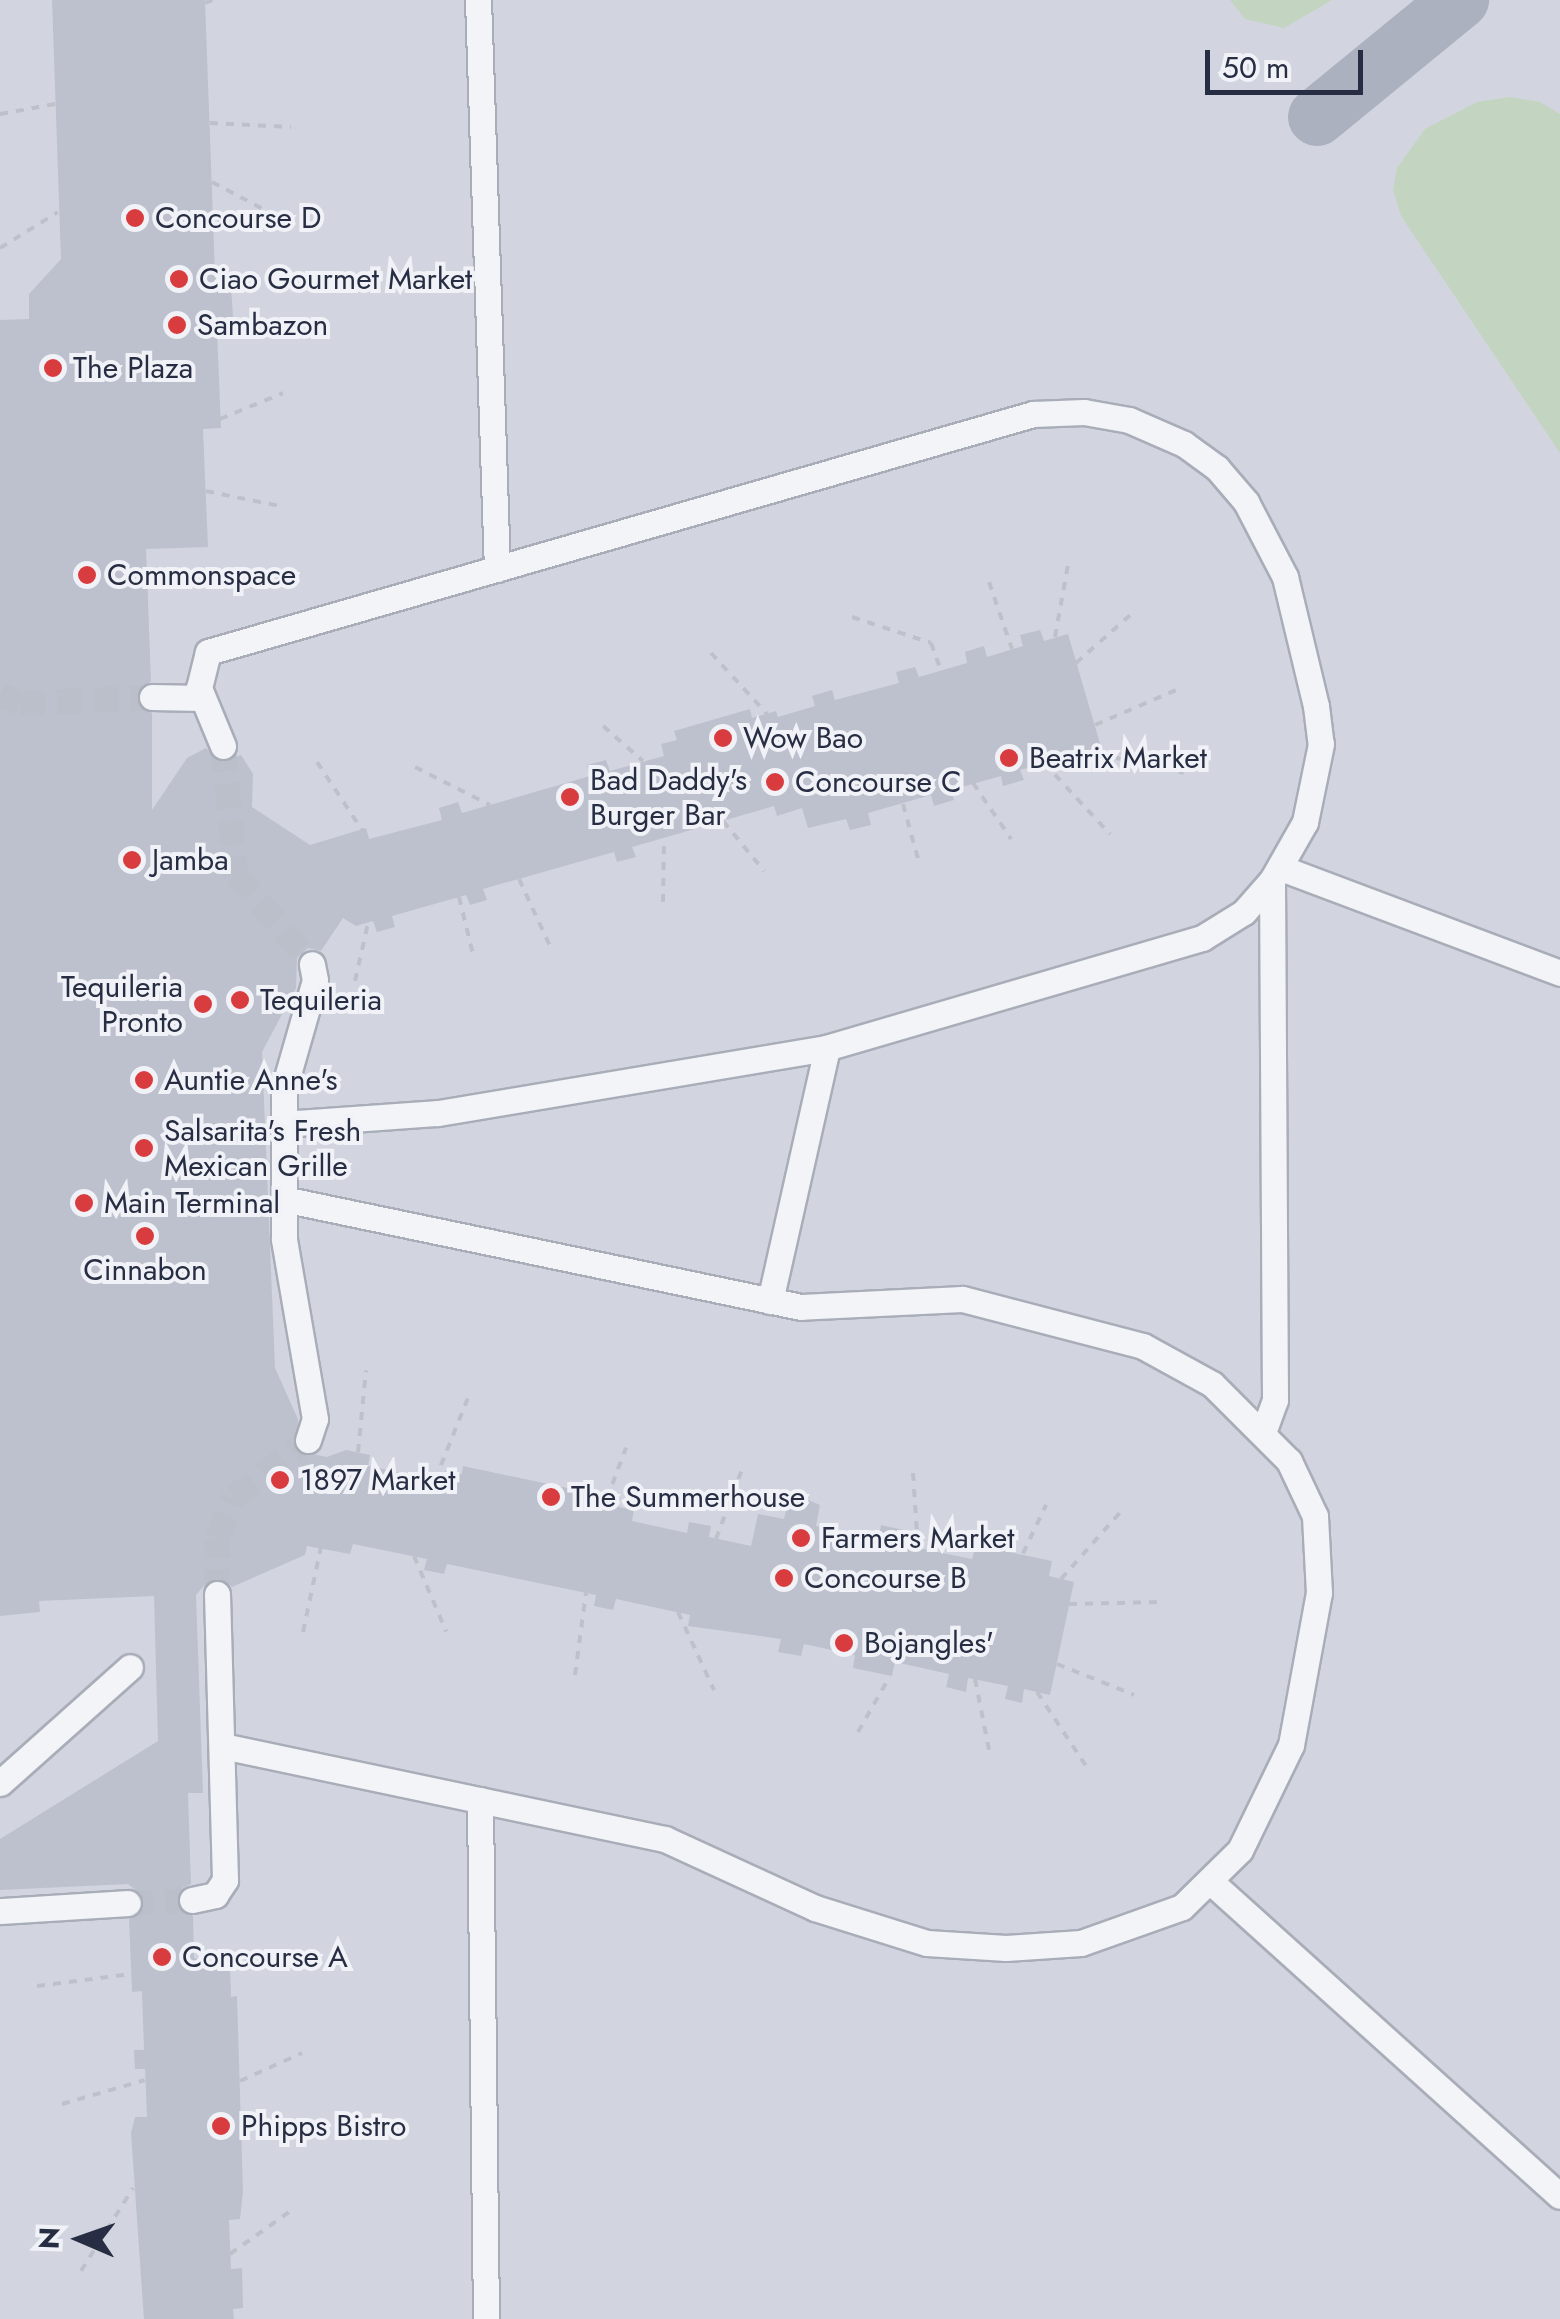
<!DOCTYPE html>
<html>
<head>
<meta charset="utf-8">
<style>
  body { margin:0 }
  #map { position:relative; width:1560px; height:2319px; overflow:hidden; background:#e0e3ea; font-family:Jost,sans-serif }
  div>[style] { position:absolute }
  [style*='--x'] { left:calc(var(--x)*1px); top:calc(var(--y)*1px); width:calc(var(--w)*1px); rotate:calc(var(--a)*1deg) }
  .built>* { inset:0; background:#d2d5df }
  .green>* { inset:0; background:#c3d5c1 }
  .taxiway>* { height:58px; margin:-29px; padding:0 29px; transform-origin:29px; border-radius:29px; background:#acb1c0 }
  .building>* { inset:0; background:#bdc1ce }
  .minor-tunnel>* { height:25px; margin-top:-12.5px; transform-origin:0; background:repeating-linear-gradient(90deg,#bbbfc9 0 25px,transparent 0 37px) }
  .path>* { height:4px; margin-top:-2px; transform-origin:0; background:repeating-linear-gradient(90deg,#bec1c9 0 8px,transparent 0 16px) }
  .roads { filter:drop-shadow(2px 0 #a8adb8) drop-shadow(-2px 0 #a8adb8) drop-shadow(0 2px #a8adb8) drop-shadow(0 -2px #a8adb8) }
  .minor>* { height:25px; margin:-12.5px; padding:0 12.5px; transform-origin:12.5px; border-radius:12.5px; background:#f3f4f8 }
  .dots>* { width:28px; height:28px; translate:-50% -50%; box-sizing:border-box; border:5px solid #f0f2f7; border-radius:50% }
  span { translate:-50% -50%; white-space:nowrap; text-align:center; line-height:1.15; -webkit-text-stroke:8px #f0f2f7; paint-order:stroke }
  .poi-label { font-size:30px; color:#272e43 }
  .left { translate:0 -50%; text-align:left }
  .right { translate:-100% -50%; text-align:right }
  .north { position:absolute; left:30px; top:2189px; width:100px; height:100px; -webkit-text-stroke:8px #f0f2f7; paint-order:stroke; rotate:272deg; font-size:28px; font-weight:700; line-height:40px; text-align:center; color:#272e43 }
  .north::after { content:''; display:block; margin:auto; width:35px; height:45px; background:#272e43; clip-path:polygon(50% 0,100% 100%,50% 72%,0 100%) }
  .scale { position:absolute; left:1205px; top:50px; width:158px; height:45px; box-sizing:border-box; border:5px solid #272e43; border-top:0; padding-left:12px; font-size:30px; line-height:35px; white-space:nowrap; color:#272e43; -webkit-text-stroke:8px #f0f2f7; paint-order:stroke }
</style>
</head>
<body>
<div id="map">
  <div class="built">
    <i style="clip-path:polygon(0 0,1560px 0,1560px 2319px,0 2319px)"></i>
  </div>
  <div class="green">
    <i style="clip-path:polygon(1230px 0,1332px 0,1284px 28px,1245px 19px)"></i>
    <i style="clip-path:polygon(1510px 97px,1540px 102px,1560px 114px,1560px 453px,1401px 216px,1393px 190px,1397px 168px,1425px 129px,1477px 102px)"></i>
  </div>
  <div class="taxiway">
    <i style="--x:1317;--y:117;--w:185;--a:-39.3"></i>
  </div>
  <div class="building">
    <i style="clip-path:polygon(52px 0,205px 0,215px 274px,231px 286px,233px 317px,217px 330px,221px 428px,203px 429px,208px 547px,146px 549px,151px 681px,136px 698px,152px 713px,152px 810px,187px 758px,206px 748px,220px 762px,241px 755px,253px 774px,252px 807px,310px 845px,366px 828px,369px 839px,442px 820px,439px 808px,458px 802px,462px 813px,590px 776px,587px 765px,606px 760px,610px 771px,664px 756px,661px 744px,677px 740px,674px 731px,750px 709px,752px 718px,776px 711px,778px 717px,815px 706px,812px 696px,832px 690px,835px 700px,899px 683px,896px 672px,915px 667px,919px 677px,967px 663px,965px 652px,984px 646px,987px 657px,1023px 646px,1020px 635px,1040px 630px,1044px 641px,1068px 634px,1101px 747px,1076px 753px,1078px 763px,1059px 769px,1056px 760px,1020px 770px,1024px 780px,1003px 786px,1001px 776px,951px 790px,954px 800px,934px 806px,931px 795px,868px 813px,871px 825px,850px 830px,846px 819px,808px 828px,802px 808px,777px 816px,774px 806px,632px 847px,636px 857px,617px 862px,614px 852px,483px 889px,487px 900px,470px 905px,466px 895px,392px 916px,395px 927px,377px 932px,373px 921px,356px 926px,343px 918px,321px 951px,308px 948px,297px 958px,296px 988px,262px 1052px,275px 1368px,298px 1419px,297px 1451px,327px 1457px,346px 1450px,370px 1455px,368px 1466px,442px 1481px,445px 1471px,462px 1474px,463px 1466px,591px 1493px,590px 1501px,634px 1510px,632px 1521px,687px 1533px,689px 1522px,711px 1526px,709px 1537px,751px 1546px,758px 1514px,784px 1519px,790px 1492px,820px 1505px,816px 1526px,878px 1540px,881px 1525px,921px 1534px,918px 1548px,972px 1559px,976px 1545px,1004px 1551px,1052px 1561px,1049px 1576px,1074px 1582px,1050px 1695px,1024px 1689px,1022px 1703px,1005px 1699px,1008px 1686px,968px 1678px,966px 1692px,946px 1687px,949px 1674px,895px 1662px,892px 1676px,853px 1668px,855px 1655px,804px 1644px,801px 1656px,778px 1652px,781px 1639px,688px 1626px,690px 1615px,616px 1599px,613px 1610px,594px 1606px,596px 1595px,447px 1564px,444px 1574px,424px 1570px,427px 1559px,353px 1544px,350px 1554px,307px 1546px,305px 1555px,232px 1587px,224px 1579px,208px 1581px,196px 1595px,203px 1793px,188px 1793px,191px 1884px,180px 1889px,176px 1902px,193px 1916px,194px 1958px,230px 1963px,231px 1997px,237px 1996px,243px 2191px,240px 2219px,229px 2220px,231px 2269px,242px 2268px,243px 2308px,233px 2309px,234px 2319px,144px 2319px,131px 2133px,135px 2117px,147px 2117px,145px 2069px,135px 2069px,134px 2050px,144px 2050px,142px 1991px,132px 1992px,129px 1919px,142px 1911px,142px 1895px,128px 1884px,0 1890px,0 1839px,158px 1741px,154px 1596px,39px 1601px,40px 1612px,0 1616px,0 320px,29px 319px,29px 294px,61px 259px)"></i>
  </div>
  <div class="minor-tunnel">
    <i style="--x:0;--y:694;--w:22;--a:24"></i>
    <i style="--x:20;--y:703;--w:132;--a:-2.6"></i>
    <i style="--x:223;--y:746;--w:129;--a:84.2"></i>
    <i style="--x:236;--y:874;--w:118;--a:49.8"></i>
    <i style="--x:217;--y:1594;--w:56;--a:-90"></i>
    <i style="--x:217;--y:1538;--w:44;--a:-67.5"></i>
    <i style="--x:234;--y:1497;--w:93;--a:-37.6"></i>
    <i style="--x:128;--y:1903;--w:64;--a:-2.7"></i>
  </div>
  <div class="path">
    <i style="--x:205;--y:3;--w:8;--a:-23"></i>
    <i style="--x:0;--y:114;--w:56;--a:-10.3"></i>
    <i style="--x:210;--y:123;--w:81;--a:2.8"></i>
    <i style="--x:212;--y:182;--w:94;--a:27.9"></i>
    <i style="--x:0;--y:248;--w:68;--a:-31.8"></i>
    <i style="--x:220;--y:419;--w:68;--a:-22.4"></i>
    <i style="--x:206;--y:491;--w:76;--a:11.5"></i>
    <i style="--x:989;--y:582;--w:71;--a:71.1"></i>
    <i style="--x:852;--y:617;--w:83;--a:18.2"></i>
    <i style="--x:931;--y:643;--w:30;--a:70"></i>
    <i style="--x:1055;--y:637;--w:73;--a:-79.8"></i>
    <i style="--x:711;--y:653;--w:83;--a:47.4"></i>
    <i style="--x:1076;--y:663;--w:80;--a:-41.5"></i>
    <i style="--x:1095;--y:725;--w:88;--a:-23.4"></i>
    <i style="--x:603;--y:726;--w:53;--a:41.2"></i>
    <i style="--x:1085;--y:751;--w:101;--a:12.5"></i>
    <i style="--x:317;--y:762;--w:82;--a:56.5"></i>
    <i style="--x:1044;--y:763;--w:97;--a:47.1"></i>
    <i style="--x:415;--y:767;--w:84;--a:26.9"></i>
    <i style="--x:973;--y:783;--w:68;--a:55.8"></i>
    <i style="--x:903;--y:804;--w:57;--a:74.7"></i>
    <i style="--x:723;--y:821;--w:65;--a:50.6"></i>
    <i style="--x:519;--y:879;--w:74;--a:65.2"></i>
    <i style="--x:459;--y:897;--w:63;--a:76.2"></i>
    <i style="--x:663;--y:902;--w:64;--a:-89.1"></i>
    <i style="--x:355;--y:981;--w:59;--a:-77.4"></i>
    <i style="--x:358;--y:1452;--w:82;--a:-84.4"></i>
    <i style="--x:913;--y:1473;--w:60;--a:86.2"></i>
    <i style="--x:435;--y:1480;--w:88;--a:-68.1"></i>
    <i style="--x:601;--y:1514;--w:71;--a:-69.3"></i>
    <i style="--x:716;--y:1539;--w:72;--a:-69.5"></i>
    <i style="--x:414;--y:1556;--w:82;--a:66.9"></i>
    <i style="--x:1016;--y:1568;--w:70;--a:-64.5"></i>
    <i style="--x:1061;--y:1579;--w:95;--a:-48.4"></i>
    <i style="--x:1069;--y:1604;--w:94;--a:-1.2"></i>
    <i style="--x:678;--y:1612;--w:86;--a:65.2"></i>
    <i style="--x:303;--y:1632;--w:97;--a:-78.1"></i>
    <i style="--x:1057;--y:1664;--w:83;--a:21.9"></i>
    <i style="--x:575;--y:1675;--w:83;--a:-82.4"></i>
    <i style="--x:975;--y:1679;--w:77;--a:78.8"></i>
    <i style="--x:1037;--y:1692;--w:92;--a:56.5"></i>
    <i style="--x:858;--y:1732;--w:64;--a:-60.3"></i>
    <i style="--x:230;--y:1969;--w:68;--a:-6.7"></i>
    <i style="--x:37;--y:1986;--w:95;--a:-7.3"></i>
    <i style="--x:240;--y:2081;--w:68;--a:-24.3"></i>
    <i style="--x:62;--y:2104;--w:86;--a:-16.1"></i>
    <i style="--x:230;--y:2254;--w:76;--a:-35.4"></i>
    <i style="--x:81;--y:2271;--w:98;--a:-57.9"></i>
  </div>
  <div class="roads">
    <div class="minor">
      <i style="--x:478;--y:0;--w:569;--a:88.09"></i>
      <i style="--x:152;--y:697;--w:49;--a:1.2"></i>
      <i style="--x:223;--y:746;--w:63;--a:-112.5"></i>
      <i style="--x:199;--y:688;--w:37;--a:-76"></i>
      <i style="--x:208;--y:652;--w:859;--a:-16.09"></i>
      <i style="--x:1033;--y:414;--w:51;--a:-2.2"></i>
      <i style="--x:1084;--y:412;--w:46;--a:10.1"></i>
      <i style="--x:1129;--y:420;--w:60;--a:23.6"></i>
      <i style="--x:1184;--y:444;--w:41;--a:36"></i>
      <i style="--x:1217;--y:468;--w:45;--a:49.5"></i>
      <i style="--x:1246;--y:502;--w:85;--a:62.5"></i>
      <i style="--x:1285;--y:577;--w:133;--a:76.5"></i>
      <i style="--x:1316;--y:706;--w:38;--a:83"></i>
      <i style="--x:1321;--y:744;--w:80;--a:101.6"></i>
      <i style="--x:1305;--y:822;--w:67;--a:119.6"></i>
      <i style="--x:1272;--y:880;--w:43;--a:131.2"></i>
      <i style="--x:1244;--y:912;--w:49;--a:148.2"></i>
      <i style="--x:1202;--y:938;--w:391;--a:163.7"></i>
      <i style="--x:827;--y:1048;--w:395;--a:170.5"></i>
      <i style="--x:437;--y:1113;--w:153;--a:175.9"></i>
      <i style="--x:1281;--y:868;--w:298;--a:20.6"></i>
      <i style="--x:770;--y:1301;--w:259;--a:-77.3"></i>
      <i style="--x:1264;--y:1430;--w:32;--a:-70"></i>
      <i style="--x:1275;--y:1400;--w:520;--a:-90.33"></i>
      <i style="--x:308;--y:1440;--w:22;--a:-72"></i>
      <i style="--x:315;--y:1419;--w:183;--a:-99.8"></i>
      <i style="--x:284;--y:1239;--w:151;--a:-90"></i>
      <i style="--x:284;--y:1088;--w:112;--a:-74"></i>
      <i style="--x:315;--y:980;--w:16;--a:-101"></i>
      <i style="--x:223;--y:1746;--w:452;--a:11.9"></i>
      <i style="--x:665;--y:1839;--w:165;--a:24.7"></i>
      <i style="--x:815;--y:1908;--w:117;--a:17.4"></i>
      <i style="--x:927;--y:1943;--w:79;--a:3.6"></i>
      <i style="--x:1006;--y:1948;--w:75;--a:-3.8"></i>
      <i style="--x:1081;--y:1943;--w:107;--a:-19.6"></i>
      <i style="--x:1182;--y:1907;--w:81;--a:-44.5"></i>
      <i style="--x:1240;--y:1850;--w:117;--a:-64.1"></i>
      <i style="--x:1291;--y:1745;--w:155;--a:-79.6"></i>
      <i style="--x:1319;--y:1593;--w:77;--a:-93"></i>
      <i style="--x:1315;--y:1516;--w:61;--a:-115.3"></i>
      <i style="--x:1289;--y:1461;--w:109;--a:-135"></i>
      <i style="--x:1212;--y:1384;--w:79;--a:-151.2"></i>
      <i style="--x:1143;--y:1346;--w:187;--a:-165.4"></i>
      <i style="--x:962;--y:1299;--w:161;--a:177.2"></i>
      <i style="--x:801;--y:1307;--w:524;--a:-168.22"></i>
      <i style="--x:0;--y:1783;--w:174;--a:-41.7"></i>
      <i style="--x:480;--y:1800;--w:519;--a:89.34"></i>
      <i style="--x:1211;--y:1882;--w:469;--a:42"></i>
      <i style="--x:192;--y:1900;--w:24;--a:-12"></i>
      <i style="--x:215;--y:1895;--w:18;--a:-56"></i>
      <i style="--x:225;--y:1880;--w:286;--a:-91.6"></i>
      <i style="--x:0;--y:1911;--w:128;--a:-3.6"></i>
    </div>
  </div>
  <div class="dots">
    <i style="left:135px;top:218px;background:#d93c3e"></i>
    <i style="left:179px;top:279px;background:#d93c3e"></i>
    <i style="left:177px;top:325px;background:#d93c3e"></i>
    <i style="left:53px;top:368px;background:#d93c3e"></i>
    <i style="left:87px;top:575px;background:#d93c3e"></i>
    <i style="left:723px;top:738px;background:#d93c3e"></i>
    <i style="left:1009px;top:758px;background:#d93c3e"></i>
    <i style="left:775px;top:782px;background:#d93c3e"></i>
    <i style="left:570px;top:797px;background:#d93c3e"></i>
    <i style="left:132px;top:860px;background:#d93c3e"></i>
    <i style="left:240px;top:1000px;background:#d93c3e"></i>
    <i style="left:203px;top:1004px;background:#d93c3e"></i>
    <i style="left:144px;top:1080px;background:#d93c3e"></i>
    <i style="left:144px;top:1148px;background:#d93c3e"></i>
    <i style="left:84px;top:1203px;background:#d93c3e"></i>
    <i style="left:145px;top:1236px;background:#d93c3e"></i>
    <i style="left:280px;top:1480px;background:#d93c3e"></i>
    <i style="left:551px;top:1497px;background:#d93c3e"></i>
    <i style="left:801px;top:1538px;background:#d93c3e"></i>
    <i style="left:784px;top:1578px;background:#d93c3e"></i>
    <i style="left:844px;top:1643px;background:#d93c3e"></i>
    <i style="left:162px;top:1957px;background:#d93c3e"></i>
    <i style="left:221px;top:2126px;background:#d93c3e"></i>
  </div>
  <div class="poi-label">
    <span class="left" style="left:155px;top:218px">Concourse D</span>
    <span class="left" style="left:199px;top:279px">Ciao Gourmet Market</span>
    <span class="left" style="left:197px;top:325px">Sambazon</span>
    <span class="left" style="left:73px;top:368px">The Plaza</span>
    <span class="left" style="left:107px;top:575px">Commonspace</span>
    <span class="left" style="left:743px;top:738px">Wow Bao</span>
    <span class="left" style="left:1029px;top:758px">Beatrix Market</span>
    <span class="left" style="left:590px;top:797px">Bad Daddy's<br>Burger Bar</span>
    <span class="left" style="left:795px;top:782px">Concourse C</span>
    <span class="left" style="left:152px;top:860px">Jamba</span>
    <span class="right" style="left:183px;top:1004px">Tequileria<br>Pronto</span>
    <span class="left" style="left:260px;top:1000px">Tequileria</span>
    <span class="left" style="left:164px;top:1080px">Auntie Anne's</span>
    <span class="left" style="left:164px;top:1148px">Salsarita's Fresh<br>Mexican Grille</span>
    <span class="left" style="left:104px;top:1203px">Main Terminal</span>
    <span style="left:145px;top:1270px">Cinnabon</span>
    <span class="left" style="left:300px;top:1480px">1897 Market</span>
    <span class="left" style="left:571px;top:1497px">The Summerhouse</span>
    <span class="left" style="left:821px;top:1538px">Farmers Market</span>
    <span class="left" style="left:804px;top:1578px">Concourse B</span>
    <span class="left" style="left:864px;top:1643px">Bojangles'</span>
    <span class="left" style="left:182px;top:1957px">Concourse A</span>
    <span class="left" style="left:241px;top:2126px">Phipps Bistro</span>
  </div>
  <div class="north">N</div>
  <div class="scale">50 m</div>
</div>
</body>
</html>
